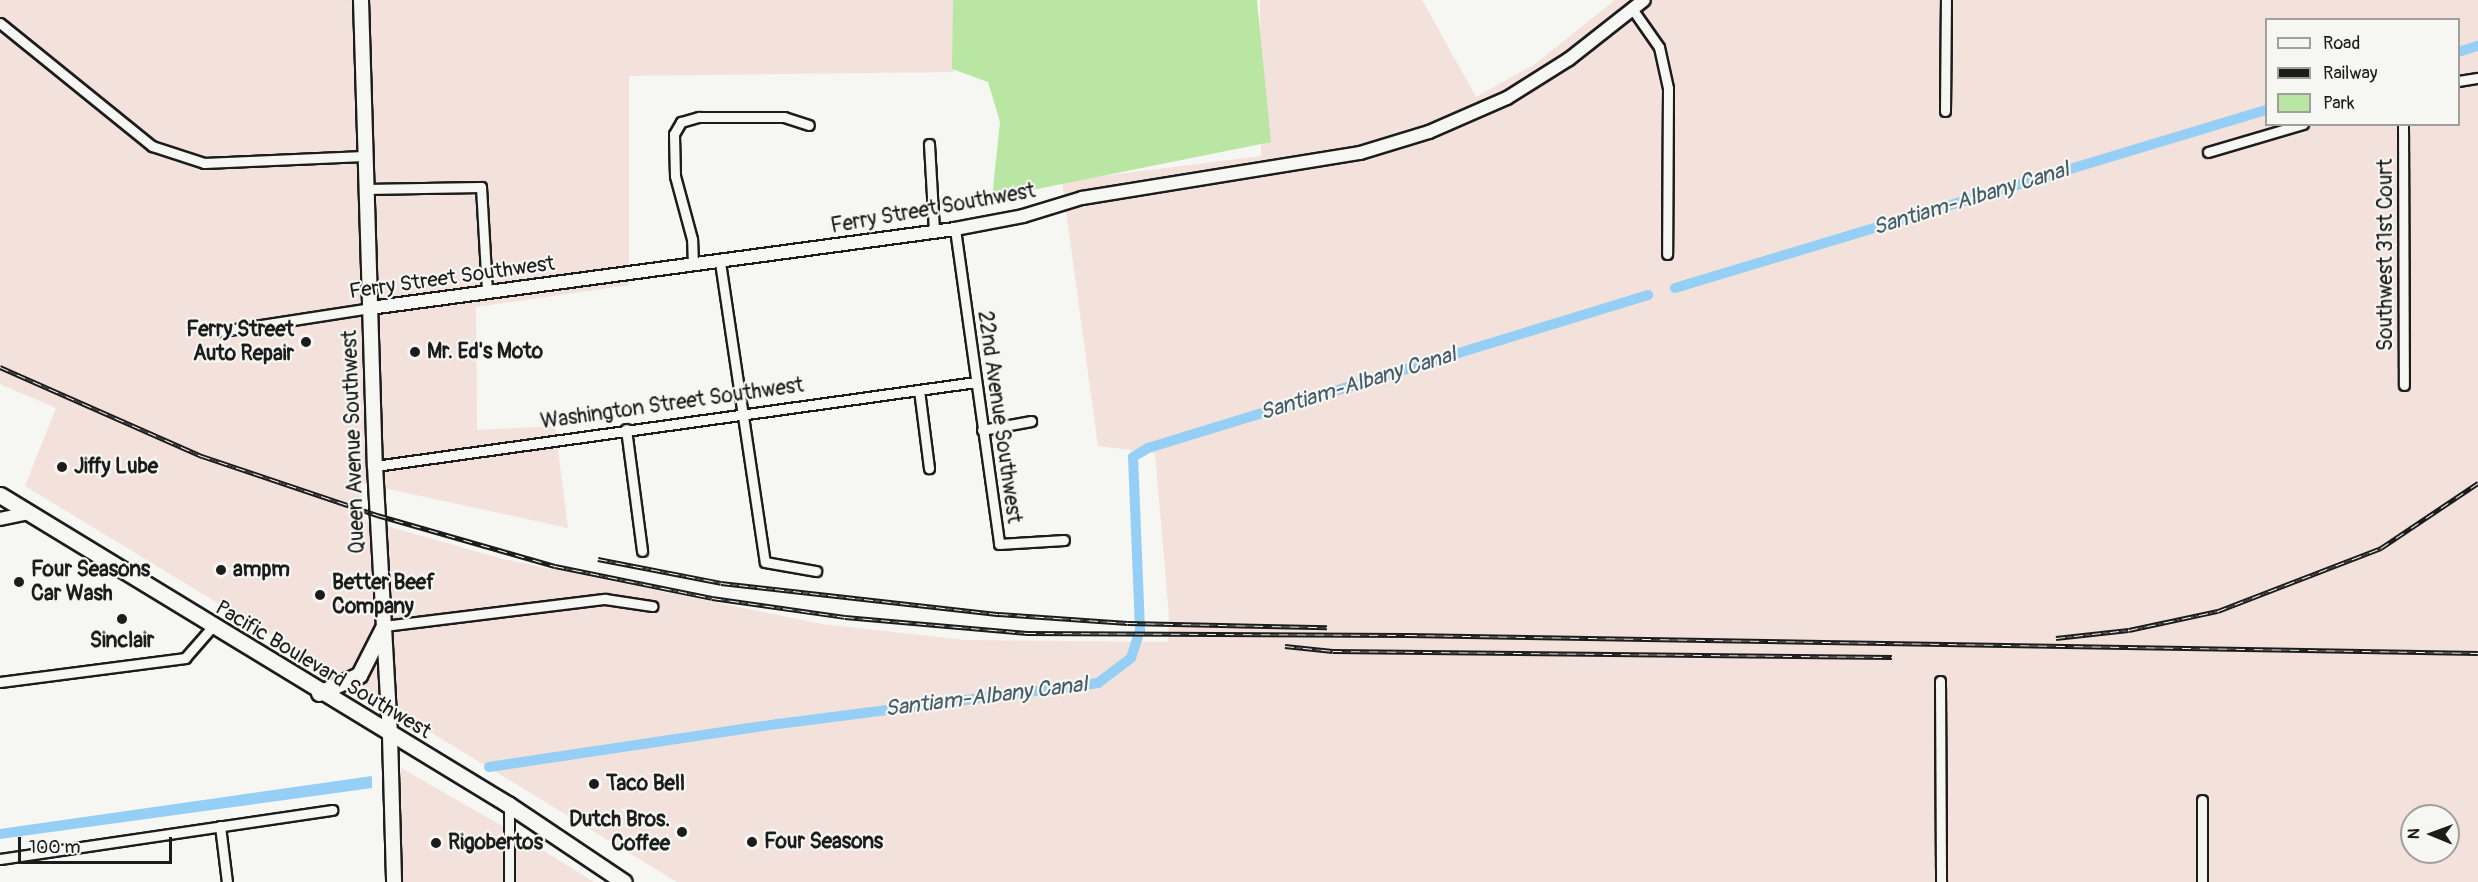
<!DOCTYPE html>
<html>
<head>
<meta charset="utf-8">
<style>
  body { margin:0 }
  #map { position:relative; width:2478px; height:882px; overflow:hidden; background:#f6f6f2; font-family:Pangolin,sans-serif }
  div>[style] { position:absolute }
  [style*='--x'] { left:calc(var(--x)*1px); top:calc(var(--y)*1px); width:calc(var(--w)*1px); rotate:calc(var(--a)*1deg) }
  .built>* { inset:0; background:#f3e1db }
  .green>* { inset:0; background:#bae6a3 }
  .water>* { inset:0; background:#95cff5 }
  .canal>* { height:10px; margin:-5px; padding:0 5px; transform-origin:5px; border-radius:5px; background:#95cff5 }
  .roads { filter:drop-shadow(2px 0 #1c1c1c) drop-shadow(-2px 0 #1c1c1c) drop-shadow(0 2px #1c1c1c) drop-shadow(0 -2px #1c1c1c) }
  .minor>* { height:9px; margin:-4.5px; padding:0 4.5px; transform-origin:4.5px; border-radius:4.5px; background:#f6f6f2 }
  .tertiary>* { height:12px; margin:-6px; padding:0 6px; transform-origin:6px; border-radius:6px; background:#f6f6f2 }
  .secondary>* { height:14px; margin:-7px; padding:0 7px; transform-origin:7px; border-radius:7px; background:#f6f6f2 }
  .primary>* { height:15px; margin:-7.5px; padding:0 7.5px; transform-origin:7.5px; border-radius:7.5px; background:#f6f6f2 }
  .rail>* { height:5px; margin-top:-2.5px; transform-origin:0; background:repeating-linear-gradient(90deg,#f6f6f2 0 9px,#1c1c1c 0 18px); box-sizing:border-box; border-block:2px solid #1c1c1c }
  .dots>* { width:16px; height:16px; translate:-50% -50%; box-sizing:border-box; border:3px solid #f6f6f2; border-radius:50% }
  span { translate:-50% -50%; white-space:nowrap; text-align:center; line-height:1.15; -webkit-text-stroke:4.5px #f6f6f2; paint-order:stroke }
  .street-label { font-size:21px; color:#1c1c1c }
  .poi-label { font-size:21px; color:#1c1c1c; font-weight:700 }
  .right { translate:-100% -50%; text-align:right }
  .left { translate:0 -50%; text-align:left }
  .water-label { font-size:22px; color:#465b68; font-style:italic }
  .legend { position:absolute; left:2265px; top:18px; width:195px; height:108px; box-sizing:border-box; background:#f6f6f2; border:2px solid #9f9f9c; margin:0; padding:8px 10px; list-style:none; font-size:18px; color:#1c1c1c }
  .legend li { display:flex; align-items:center; gap:12px; height:30px }
  .legend b { width:30px; border:2px solid #9f9f9c }
  .north { position:absolute; left:2400px; top:804px; width:60px; height:60px; box-sizing:border-box; background:#f6f6f2; border:2px solid #9f9f9c; border-radius:50%; rotate:271deg; font-size:16px; font-weight:700; line-height:24px; text-align:center; color:#1c1c1c }
  .north::after { content:''; display:block; margin:auto; width:21px; height:27px; background:#1c1c1c; clip-path:polygon(50% 0,100% 100%,50% 72%,0 100%) }
  .scale { position:absolute; left:18px; top:837px; width:154px; height:27px; box-sizing:border-box; border:3px solid #1c1c1c; border-top:0; padding-left:8px; font-size:18px; line-height:21px; white-space:nowrap; color:#1c1c1c; -webkit-text-stroke:4px #f6f6f2; paint-order:stroke }
</style>
</head>
<body>
<div id="map">
  <div class="built">
    <i style="clip-path:polygon(evenodd,0 0,953px 0,954px 72px,629px 76px,629px 285px,476px 307px,477px 430px,555px 426px,568px 528px,361px 483px,362px 519px,503px 559px,822px 624px,965px 640px,1168px 642px,1169px 616px,1155px 453px,1098px 446px,1062px 181px,1261px 156px,1260px 0,1422px 0,1476px 97px,1535px 64px,1615px 0,2478px 0,2478px 882px,677px 882px,25px 486px,56px 408px,0 384px,0 0,2266px 20px,2458px 20px,2458px 124px,2266px 124px,2266px 20px,0 0,2412px 816px,2448px 816px,2448px 852px,2412px 852px,2412px 816px)"></i>
    <i style="clip-path:polygon(401px 768px,523px 838px,594px 882px,403px 882px)"></i>
  </div>
  <div class="green">
    <i style="clip-path:polygon(953px 0,1257px 0,1271px 142px,992px 198px,1000px 122px,988px 82px,952px 69px)"></i>
  </div>
  <div class="water">
    <i style="clip-path:polygon(372px 776px,372px 788px,0 839px,0 829px)"></i>
  </div>
  <div class="canal">
    <i style="--x:2458;--y:52;--w:21;--a:-17"></i>
    <i style="--x:1675;--y:288;--w:617;--a:-16.76"></i>
    <i style="--x:489;--y:767;--w:292;--a:-8.5"></i>
    <i style="--x:778;--y:724;--w:323;--a:-7.3"></i>
    <i style="--x:1098;--y:683;--w:41;--a:-37.1"></i>
    <i style="--x:1131;--y:658;--w:29;--a:-72"></i>
    <i style="--x:1140;--y:630;--w:173;--a:-92.3"></i>
    <i style="--x:1133;--y:457;--w:17;--a:-31"></i>
    <i style="--x:1148;--y:448;--w:523;--a:-17.01"></i>
  </div>
  <div class="roads">
    <div class="minor">
      <i style="--x:1633;--y:10;--w:45;--a:54.9"></i>
      <i style="--x:1659;--y:47;--w:42;--a:77.6"></i>
      <i style="--x:1668;--y:88;--w:166;--a:90.3"></i>
      <i style="--x:0;--y:23;--w:196;--a:39"></i>
      <i style="--x:152;--y:146;--w:55;--a:18.1"></i>
      <i style="--x:204;--y:163;--w:160;--a:-2.5"></i>
      <i style="--x:2458;--y:81;--w:20;--a:-9"></i>
      <i style="--x:1945;--y:111;--w:111;--a:-89.5"></i>
      <i style="--x:2403;--y:124;--w:261;--a:89.8"></i>
      <i style="--x:929;--y:144;--w:88;--a:86.7"></i>
      <i style="--x:2208;--y:152;--w:99;--a:-16.4"></i>
      <i style="--x:365;--y:189;--w:116;--a:-1"></i>
      <i style="--x:481;--y:187;--w:105;--a:86.7"></i>
      <i style="--x:955;--y:229;--w:318;--a:82"></i>
      <i style="--x:999;--y:544;--w:65;--a:-3.5"></i>
      <i style="--x:720;--y:262;--w:303;--a:81.5"></i>
      <i style="--x:765;--y:562;--w:52;--a:10"></i>
      <i style="--x:693;--y:265;--w:26;--a:-92"></i>
      <i style="--x:692;--y:239;--w:65;--a:-105.1"></i>
      <i style="--x:675;--y:176;--w:42;--a:-91.4"></i>
      <i style="--x:674;--y:134;--w:14;--a:-60"></i>
      <i style="--x:681;--y:122;--w:19;--a:-16"></i>
      <i style="--x:699;--y:117;--w:85;--a:0"></i>
      <i style="--x:784;--y:117;--w:26;--a:18"></i>
      <i style="--x:222;--y:331;--w:150;--a:-8.8"></i>
      <i style="--x:919;--y:390;--w:79;--a:82.7"></i>
      <i style="--x:626;--y:429;--w:123;--a:82.5"></i>
      <i style="--x:982;--y:430;--w:50;--a:-10.4"></i>
      <i style="--x:375;--y:466;--w:607;--a:-7.96"></i>
      <i style="--x:384;--y:626;--w:223;--a:-7"></i>
      <i style="--x:605;--y:599;--w:48;--a:8.5"></i>
      <i style="--x:1940;--y:681;--w:201;--a:89.7"></i>
      <i style="--x:0;--y:682;--w:187;--a:-7.4"></i>
      <i style="--x:185;--y:658;--w:41;--a:-48.9"></i>
      <i style="--x:509;--y:805;--w:77;--a:90"></i>
      <i style="--x:220;--y:826;--w:56;--a:82.9"></i>
      <i style="--x:0;--y:859;--w:336;--a:-8.4"></i>
      <i style="--x:2202;--y:882;--w:82;--a:-90"></i>
    </div>
    <div class="tertiary">
      <i style="--x:370;--y:308;--w:590;--a:-7.69"></i>
      <i style="--x:955;--y:229;--w:69;--a:-10.8"></i>
      <i style="--x:1023;--y:216;--w:62;--a:-17"></i>
      <i style="--x:1082;--y:198;--w:282;--a:-9.2"></i>
      <i style="--x:1360;--y:153;--w:72;--a:-16.9"></i>
      <i style="--x:1429;--y:132;--w:85;--a:-23.6"></i>
      <i style="--x:1507;--y:98;--w:73;--a:-32.2"></i>
      <i style="--x:1569;--y:59;--w:95;--a:-38.2"></i>
      <i style="--x:0;--y:519;--w:30;--a:-12"></i>
    </div>
    <div class="secondary">
      <i style="--x:361;--y:0;--w:466;--a:88.3"></i>
      <i style="--x:375;--y:466;--w:270;--a:86.8"></i>
      <i style="--x:390;--y:736;--w:146;--a:88.4"></i>
    </div>
    <div class="primary">
      <i style="--x:0;--y:495;--w:596;--a:31.34"></i>
      <i style="--x:509;--y:805;--w:138;--a:33.8"></i>
      <i style="--x:319;--y:693;--w:44;--a:-24.2"></i>
      <i style="--x:359;--y:675;--w:55;--a:-63"></i>
    </div>
  </div>
  <div class="rail">
    <i style="--x:0;--y:367;--w:221;--a:23.8"></i>
    <i style="--x:202;--y:456;--w:185;--a:18.6"></i>
    <i style="--x:377;--y:515;--w:185;--a:16"></i>
    <i style="--x:555;--y:566;--w:160;--a:11.5"></i>
    <i style="--x:712;--y:598;--w:134;--a:8.1"></i>
    <i style="--x:845;--y:617;--w:183;--a:5"></i>
    <i style="--x:1027;--y:633;--w:381;--a:0.3"></i>
    <i style="--x:1408;--y:635;--w:1070;--a:0.96"></i>
    <i style="--x:598;--y:559;--w:125;--a:11"></i>
    <i style="--x:721;--y:583;--w:280;--a:6.4"></i>
    <i style="--x:999;--y:614;--w:129;--a:4"></i>
    <i style="--x:1128;--y:623;--w:199;--a:1.2"></i>
    <i style="--x:2056;--y:638;--w:73;--a:-6.3"></i>
    <i style="--x:2129;--y:630;--w:91;--a:-12.1"></i>
    <i style="--x:2218;--y:611;--w:175;--a:-21.1"></i>
    <i style="--x:2381;--y:548;--w:117;--a:-33.8"></i>
    <i style="--x:1285;--y:646;--w:48;--a:5.9"></i>
    <i style="--x:1333;--y:651;--w:559;--a:0.61"></i>
  </div>
  <div class="dots">
    <i style="left:306px;top:342px;background:#1c1c1c"></i>
    <i style="left:415px;top:352px;background:#1c1c1c"></i>
    <i style="left:62px;top:467px;background:#1c1c1c"></i>
    <i style="left:221px;top:570px;background:#1c1c1c"></i>
    <i style="left:19px;top:582px;background:#1c1c1c"></i>
    <i style="left:320px;top:595px;background:#1c1c1c"></i>
    <i style="left:122px;top:619px;background:#1c1c1c"></i>
    <i style="left:594px;top:784px;background:#1c1c1c"></i>
    <i style="left:682px;top:832px;background:#1c1c1c"></i>
    <i style="left:752px;top:842px;background:#1c1c1c"></i>
    <i style="left:436px;top:843px;background:#1c1c1c"></i>
  </div>
  <div class="street-label">
    <span style="left:933px;top:209px;rotate:-10deg">Ferry Street Southwest</span>
    <span style="left:2386px;top:255px;rotate:-90deg">Southwest 31st Court</span>
    <span style="left:452px;top:278px;rotate:-8deg">Ferry Street Southwest</span>
    <span style="left:672px;top:404px;rotate:-8deg">Washington Street Southwest</span>
    <span style="left:999px;top:417px;rotate:82deg">22nd Avenue Southwest</span>
    <span style="left:354px;top:442px;rotate:-92deg">Queen Avenue Southwest</span>
    <span style="left:323px;top:670px;rotate:31deg">Pacific Boulevard Southwest</span>
  </div>
  <div class="poi-label">
    <span class="right" style="left:294px;top:342px">Ferry Street<br>Auto Repair</span>
    <span class="left" style="left:427px;top:352px">Mr. Ed's Moto</span>
    <span class="left" style="left:74px;top:467px">Jiffy Lube</span>
    <span class="left" style="left:31px;top:582px">Four Seasons<br>Car Wash</span>
    <span class="left" style="left:233px;top:570px">ampm</span>
    <span class="left" style="left:332px;top:595px">Better Beef<br>Company</span>
    <span style="left:122px;top:641px">Sinclair</span>
    <span class="left" style="left:606px;top:784px">Taco Bell</span>
    <span class="right" style="left:670px;top:832px">Dutch Bros.<br>Coffee</span>
    <span class="left" style="left:764px;top:842px">Four Seasons</span>
    <span class="left" style="left:448px;top:843px">Rigobertos</span>
  </div>
  <div class="water-label">
    <span style="left:1971px;top:199px;rotate:-17deg">Santiam-Albany Canal</span>
    <span style="left:1358px;top:384px;rotate:-17deg">Santiam-Albany Canal</span>
    <span style="left:986px;top:697px;rotate:-7deg">Santiam-Albany Canal</span>
  </div>
  <ul class="legend">
  <li><b style="height:8px;background:#f6f6f2"></b>Road</li>
  <li><b style="height:8px;background:#1c1c1c"></b>Railway</li>
  <li><b style="height:16px;background:#bae6a3"></b>Park</li>
  </ul>
  <div class="north">N</div>
  <div class="scale">100 m</div>
</div>
</body>
</html>
